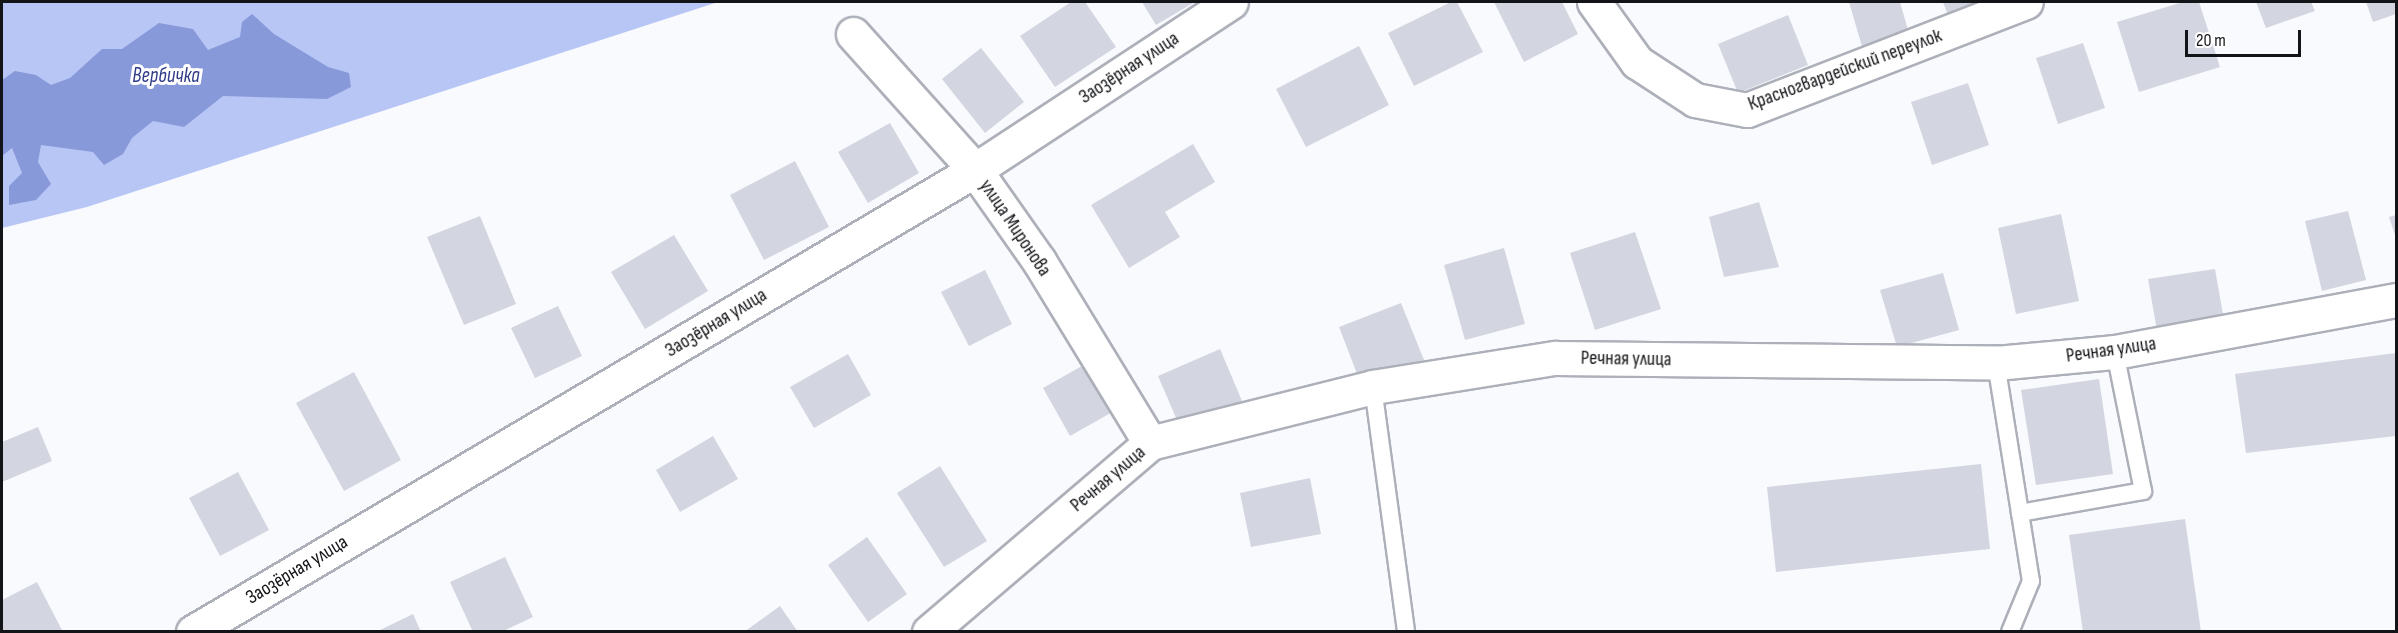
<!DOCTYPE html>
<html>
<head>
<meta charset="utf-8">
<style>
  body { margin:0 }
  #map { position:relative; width:2398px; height:633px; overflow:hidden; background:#f9fafe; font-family:"Sofia Sans Condensed",sans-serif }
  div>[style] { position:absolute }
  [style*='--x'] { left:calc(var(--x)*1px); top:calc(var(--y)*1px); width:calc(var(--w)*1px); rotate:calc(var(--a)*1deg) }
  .green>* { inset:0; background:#b8c6f6 }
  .water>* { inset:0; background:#8899d9 }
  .building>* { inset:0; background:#d3d6e0 }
  .roads { filter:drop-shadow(2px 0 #adb0b9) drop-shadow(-2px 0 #adb0b9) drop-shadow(0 2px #adb0b9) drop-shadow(0 -2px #adb0b9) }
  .service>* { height:16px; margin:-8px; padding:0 8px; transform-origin:8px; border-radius:8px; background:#fff }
  .minor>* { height:33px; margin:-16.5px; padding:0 16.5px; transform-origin:16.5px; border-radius:16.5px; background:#fff }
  span { translate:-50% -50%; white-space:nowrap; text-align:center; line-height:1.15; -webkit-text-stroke:6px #fff; paint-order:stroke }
  .street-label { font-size:20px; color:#131417 }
  .water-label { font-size:21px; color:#303c88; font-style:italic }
  .frame { position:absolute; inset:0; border:3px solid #131417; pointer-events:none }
  .scale { position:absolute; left:2185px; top:30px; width:116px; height:27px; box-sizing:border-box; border:3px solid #131417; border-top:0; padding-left:8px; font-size:18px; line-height:21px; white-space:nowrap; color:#131417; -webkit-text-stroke:4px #fff; paint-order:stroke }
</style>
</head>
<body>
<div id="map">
  <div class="green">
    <i style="clip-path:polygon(2px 2px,718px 2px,87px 207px,2px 228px)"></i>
  </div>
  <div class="water">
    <i style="clip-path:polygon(252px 14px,274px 34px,328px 67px,349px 73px,351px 87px,327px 99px,223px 96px,184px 127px,153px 121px,132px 138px,123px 154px,104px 165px,93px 152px,41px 145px,38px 162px,51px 184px,36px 200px,9px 205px,9px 186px,22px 173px,12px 148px,2px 156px,2px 80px,15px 71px,36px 75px,51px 85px,70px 78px,102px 49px,122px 49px,159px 23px,193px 29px,208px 50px,240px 37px,242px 22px)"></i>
  </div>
  <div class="building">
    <i style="clip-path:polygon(1071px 2px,1085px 2px,1116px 47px,1055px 87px,1020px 36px)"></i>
    <i style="clip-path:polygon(1142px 2px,1195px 2px,1156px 25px)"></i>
    <i style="clip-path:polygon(1451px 2px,1457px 2px,1483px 52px,1414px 86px,1388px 33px)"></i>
    <i style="clip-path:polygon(1494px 2px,1562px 2px,1578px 34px,1524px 62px)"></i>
    <i style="clip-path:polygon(1849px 2px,1900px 2px,1910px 37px,1863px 50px)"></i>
    <i style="clip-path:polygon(1943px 2px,1996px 2px,1949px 18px)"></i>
    <i style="clip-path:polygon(2183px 2px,2199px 2px,2220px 67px,2139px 92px,2117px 22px)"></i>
    <i style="clip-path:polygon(2256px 2px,2311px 2px,2315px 11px,2266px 28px)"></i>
    <i style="clip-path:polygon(2366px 2px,2396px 2px,2396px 14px,2373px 22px)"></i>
    <i style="clip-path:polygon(1788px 15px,1808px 65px,1738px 93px,1718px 44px)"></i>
    <i style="clip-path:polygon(2083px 43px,2105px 108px,2058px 124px,2036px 58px)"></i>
    <i style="clip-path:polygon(1359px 46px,1389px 105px,1306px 147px,1276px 89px)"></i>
    <i style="clip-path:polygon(981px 48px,1024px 102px,985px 133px,942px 79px)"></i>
    <i style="clip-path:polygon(1968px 83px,1989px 145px,1932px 165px,1911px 102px)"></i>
    <i style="clip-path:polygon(890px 123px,919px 173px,868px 203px,838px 152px)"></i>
    <i style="clip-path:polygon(1193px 144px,1215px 182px,1165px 212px,1180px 237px,1129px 268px,1091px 205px)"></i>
    <i style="clip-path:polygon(795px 161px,829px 227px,764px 260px,730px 195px)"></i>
    <i style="clip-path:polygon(1759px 202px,1779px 267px,1724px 277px,1709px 217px)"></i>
    <i style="clip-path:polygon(2348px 211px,2366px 280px,2322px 291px,2305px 221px)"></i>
    <i style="clip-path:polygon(2061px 214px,2079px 301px,2016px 314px,1998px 228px)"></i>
    <i style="clip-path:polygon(2396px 215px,2396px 238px,2389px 217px)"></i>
    <i style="clip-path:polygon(480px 216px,516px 304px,464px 325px,427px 237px)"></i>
    <i style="clip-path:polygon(1635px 232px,1661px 309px,1595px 330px,1570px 253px)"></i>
    <i style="clip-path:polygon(674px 235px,708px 291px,645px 329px,611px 272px)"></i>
    <i style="clip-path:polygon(1504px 248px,1525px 324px,1465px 340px,1444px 265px)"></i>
    <i style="clip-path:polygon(2215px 269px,2224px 320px,2157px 331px,2148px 279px)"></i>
    <i style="clip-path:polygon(985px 270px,1012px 324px,969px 346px,941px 292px)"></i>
    <i style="clip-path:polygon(1943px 273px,1959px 330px,1897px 347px,1880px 290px)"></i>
    <i style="clip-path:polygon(1401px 303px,1424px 360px,1361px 384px,1339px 327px)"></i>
    <i style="clip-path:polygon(558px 306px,582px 356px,535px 378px,511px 328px)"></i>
    <i style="clip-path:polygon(1220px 349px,1242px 401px,1180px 427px,1158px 376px)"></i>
    <i style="clip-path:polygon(2396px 353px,2396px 436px,2246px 453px,2235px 374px)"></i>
    <i style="clip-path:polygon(848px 354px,871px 395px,814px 428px,790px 387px)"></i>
    <i style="clip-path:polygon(1096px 358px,1123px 406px,1070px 436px,1043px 388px)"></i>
    <i style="clip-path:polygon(354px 372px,401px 460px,344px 491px,296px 403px)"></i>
    <i style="clip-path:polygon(2099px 379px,2113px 474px,2036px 485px,2021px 390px)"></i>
    <i style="clip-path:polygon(38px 427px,52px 461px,2px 482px,2px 442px)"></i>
    <i style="clip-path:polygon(713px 436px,738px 479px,680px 512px,656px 470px)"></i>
    <i style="clip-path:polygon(1981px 464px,1990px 549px,1776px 572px,1767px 487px)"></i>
    <i style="clip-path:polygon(940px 466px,987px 541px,944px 567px,897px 493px)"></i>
    <i style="clip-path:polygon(238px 472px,269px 530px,220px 556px,189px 498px)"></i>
    <i style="clip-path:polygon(1310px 478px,1321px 534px,1251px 547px,1240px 493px)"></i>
    <i style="clip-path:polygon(2185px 519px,2201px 632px,2083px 632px,2069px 535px)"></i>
    <i style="clip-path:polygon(867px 537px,907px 594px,868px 622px,828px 565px)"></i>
    <i style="clip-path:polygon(505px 557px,533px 617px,501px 632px,473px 632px,450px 582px)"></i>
    <i style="clip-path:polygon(37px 582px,63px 632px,2px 632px,2px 600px)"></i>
    <i style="clip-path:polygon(780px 606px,798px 632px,744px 632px)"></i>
    <i style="clip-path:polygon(413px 614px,421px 632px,376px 632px)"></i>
  </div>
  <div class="roads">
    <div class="service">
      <i style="--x:1996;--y:363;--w:221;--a:80.9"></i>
      <i style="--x:2031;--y:581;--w:55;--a:112.4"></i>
      <i style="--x:1373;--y:387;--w:247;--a:82.3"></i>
      <i style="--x:2020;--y:513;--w:125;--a:-10.1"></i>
      <i style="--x:2143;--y:491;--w:142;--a:-101.4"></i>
    </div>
    <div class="minor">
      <i style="--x:1594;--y:2;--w:74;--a:54.4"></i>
      <i style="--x:1637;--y:62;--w:69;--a:33.2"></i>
      <i style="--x:1695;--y:100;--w:53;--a:10.9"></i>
      <i style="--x:1747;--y:110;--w:299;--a:-21.2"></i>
      <i style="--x:853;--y:34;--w:183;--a:48.1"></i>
      <i style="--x:975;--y:170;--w:111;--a:54.9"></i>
      <i style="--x:1039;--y:261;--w:213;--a:58.6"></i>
      <i style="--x:193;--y:632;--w:908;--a:-30.57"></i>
      <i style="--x:975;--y:170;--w:306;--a:-33.3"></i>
      <i style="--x:929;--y:632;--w:291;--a:-40.5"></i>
      <i style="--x:1150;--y:443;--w:230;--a:-14.1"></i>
      <i style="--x:1373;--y:387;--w:184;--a:-9.1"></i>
      <i style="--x:1555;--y:358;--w:441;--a:0.6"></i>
      <i style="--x:1996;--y:363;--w:120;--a:-5.3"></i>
      <i style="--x:2115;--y:352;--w:286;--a:-10.5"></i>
    </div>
  </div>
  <div class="street-label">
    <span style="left:1129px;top:68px;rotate:-33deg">Заозёрная улица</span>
    <span style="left:1845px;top:70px;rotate:-20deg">Красногвардейский переулок</span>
    <span style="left:1015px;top:228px;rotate:56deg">улица Миронова</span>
    <span style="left:716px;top:323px;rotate:-31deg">Заозёрная улица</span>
    <span style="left:2111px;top:350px;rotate:-8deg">Речная улица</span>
    <span style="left:1626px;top:359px;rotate:1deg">Речная улица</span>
    <span style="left:1108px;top:479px;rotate:-40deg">Речная улица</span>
    <span style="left:297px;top:570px;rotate:-31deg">Заозёрная улица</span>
  </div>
  <div class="water-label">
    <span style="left:166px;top:76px">Вербичка</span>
  </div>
  <div class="frame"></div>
  <div class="scale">20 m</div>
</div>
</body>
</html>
